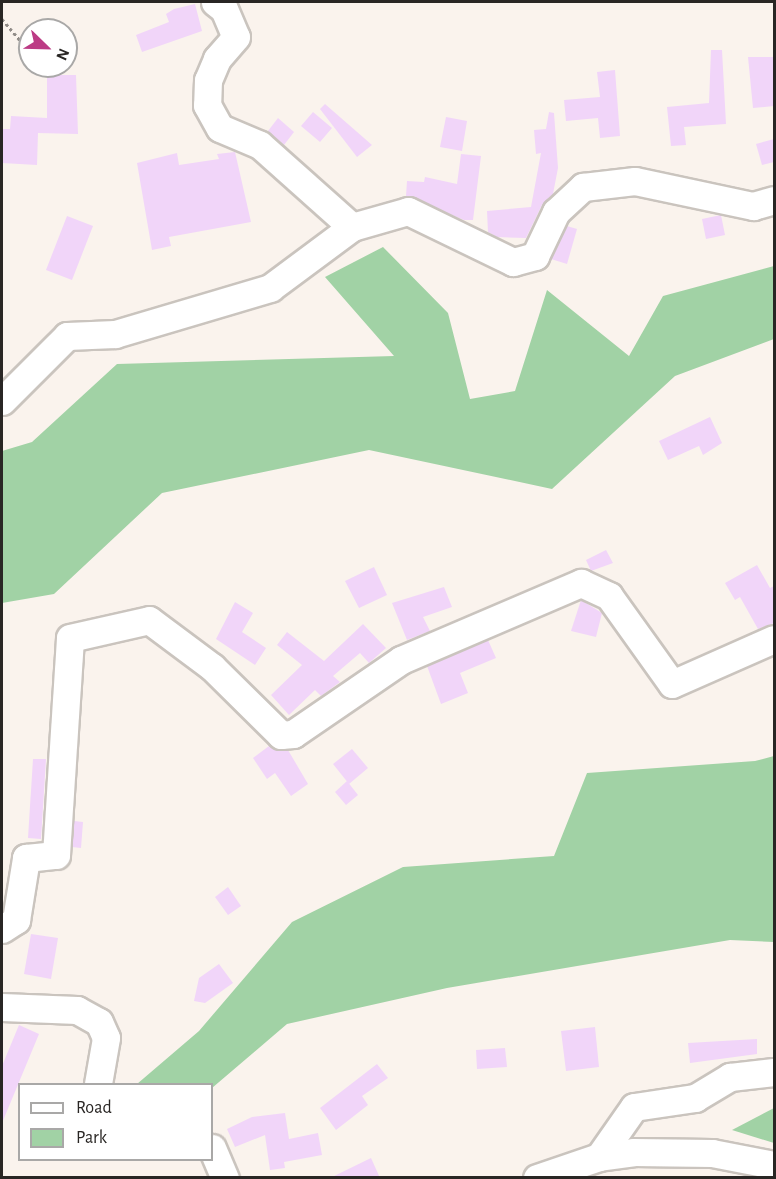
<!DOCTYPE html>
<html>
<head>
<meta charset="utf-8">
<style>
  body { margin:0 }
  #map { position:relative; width:776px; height:1179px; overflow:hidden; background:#faf3ed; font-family:"Alegreya Sans",sans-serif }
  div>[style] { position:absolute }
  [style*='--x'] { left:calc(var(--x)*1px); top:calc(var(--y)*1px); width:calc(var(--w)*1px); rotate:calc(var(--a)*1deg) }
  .green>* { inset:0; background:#a1d2a5 }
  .building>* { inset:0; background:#f1d5f9 }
  .path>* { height:3px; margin-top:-1.5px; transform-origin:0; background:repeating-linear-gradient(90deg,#918c88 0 3px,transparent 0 6px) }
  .roads { filter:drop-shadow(2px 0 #cac4be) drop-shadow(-2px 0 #cac4be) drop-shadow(0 2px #cac4be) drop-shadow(0 -2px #cac4be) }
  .minor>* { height:27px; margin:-13.5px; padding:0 13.5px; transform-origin:13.5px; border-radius:13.5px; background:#fff }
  span { translate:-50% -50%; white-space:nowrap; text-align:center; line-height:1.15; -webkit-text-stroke:4.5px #fff; paint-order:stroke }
  .frame { position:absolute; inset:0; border:3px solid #292624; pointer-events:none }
  .legend { position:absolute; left:18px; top:1083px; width:195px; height:78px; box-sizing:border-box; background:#fff; border:2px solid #a9a8a7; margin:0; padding:8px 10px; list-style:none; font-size:18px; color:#292624 }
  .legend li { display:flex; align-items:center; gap:12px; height:30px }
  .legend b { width:30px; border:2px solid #a9a8a7 }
  .north { position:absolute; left:18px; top:18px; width:60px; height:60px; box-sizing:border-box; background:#fff; border:2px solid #a9a8a7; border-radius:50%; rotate:113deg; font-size:16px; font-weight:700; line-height:24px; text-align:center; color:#292624 }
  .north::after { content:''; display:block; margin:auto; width:21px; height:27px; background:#bc3b85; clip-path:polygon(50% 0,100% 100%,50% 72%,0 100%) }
</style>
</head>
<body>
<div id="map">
  <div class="green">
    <i style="clip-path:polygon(383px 247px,448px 313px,470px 399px,515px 391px,547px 290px,629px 356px,663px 296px,774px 266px,774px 339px,675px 376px,552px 489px,369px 450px,162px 493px,54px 594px,2px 603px,2px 451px,32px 442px,117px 364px,394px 356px,325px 277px)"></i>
    <i style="clip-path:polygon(774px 756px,774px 942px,730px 940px,447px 988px,287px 1024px,212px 1088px,212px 1084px,137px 1084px,199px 1031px,292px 922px,403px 867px,554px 856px,587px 773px,755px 761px)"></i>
    <i style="clip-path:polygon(774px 1108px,774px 1143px,732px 1130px)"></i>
  </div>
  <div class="building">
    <i style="clip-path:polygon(195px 4px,202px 31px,142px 52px,136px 35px,169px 22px,166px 14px,174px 9px)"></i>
    <i style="clip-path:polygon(711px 50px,722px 50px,726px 124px,684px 127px,686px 145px,671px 146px,667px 107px,709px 103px)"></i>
    <i style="clip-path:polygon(748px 57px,774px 57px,774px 106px,753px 108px)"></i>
    <i style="clip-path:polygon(615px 70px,620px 136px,600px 138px,598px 118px,566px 121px,564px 100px,600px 97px,597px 72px)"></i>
    <i style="clip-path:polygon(47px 75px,76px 75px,78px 134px,38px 133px,37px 165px,2px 163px,2px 129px,10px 129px,11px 116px,47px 118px)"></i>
    <i style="clip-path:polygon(325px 104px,372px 145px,357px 157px,320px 109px)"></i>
    <i style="clip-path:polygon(313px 112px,332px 128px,320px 142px,301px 126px)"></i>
    <i style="clip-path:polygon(549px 112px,554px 113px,558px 168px,553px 194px,542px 205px,526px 238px,497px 237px,488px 232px,487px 211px,531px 207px,541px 153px,536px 154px,534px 130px,546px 129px)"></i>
    <i style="clip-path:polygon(446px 117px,467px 121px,462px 151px,440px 147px)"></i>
    <i style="clip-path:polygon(278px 118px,294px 132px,284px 145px,268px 131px)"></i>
    <i style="clip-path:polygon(774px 139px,774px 162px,762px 165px,756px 144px)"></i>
    <i style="clip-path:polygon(235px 152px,251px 222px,169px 237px,171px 246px,152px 250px,137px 163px,177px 153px,179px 165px,219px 159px,217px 154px)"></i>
    <i style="clip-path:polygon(461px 154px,481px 156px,473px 220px,464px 220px,406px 196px,407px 181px,424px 182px,425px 177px,457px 184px)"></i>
    <i style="clip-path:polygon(721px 215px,725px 235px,706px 239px,702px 219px)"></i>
    <i style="clip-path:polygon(67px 216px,93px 226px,72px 280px,46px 270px)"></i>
    <i style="clip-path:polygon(567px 226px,577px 229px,567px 264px,551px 259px)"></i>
    <i style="clip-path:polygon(710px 417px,722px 443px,703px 455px,699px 446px,668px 460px,659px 441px)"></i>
    <i style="clip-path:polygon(606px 550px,613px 563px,591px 571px,586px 560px)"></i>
    <i style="clip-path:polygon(757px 565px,770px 588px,774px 586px,774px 623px,758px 629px,740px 597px,735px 600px,725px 583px)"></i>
    <i style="clip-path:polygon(374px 567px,387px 595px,359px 608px,345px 581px)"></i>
    <i style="clip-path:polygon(444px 587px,452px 607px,423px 617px,430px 631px,407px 640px,392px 603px)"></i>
    <i style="clip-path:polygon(581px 600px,602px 613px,596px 637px,571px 631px)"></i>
    <i style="clip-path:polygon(235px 602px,253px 613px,242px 632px,266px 648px,255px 665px,216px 639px)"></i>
    <i style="clip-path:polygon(363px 624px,386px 648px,369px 663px,360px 653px,333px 676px,340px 682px,321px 696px,315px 690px,289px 715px,271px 695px,302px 665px,277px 645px,287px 632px,324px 661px)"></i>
    <i style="clip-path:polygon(488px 640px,496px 658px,460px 673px,468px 693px,441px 704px,427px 666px)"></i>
    <i style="clip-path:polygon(269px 746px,288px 750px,308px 784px,291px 796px,275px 773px,267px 779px,253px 758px)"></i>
    <i style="clip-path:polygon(352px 749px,368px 768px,349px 784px,333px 764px)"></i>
    <i style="clip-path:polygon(33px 759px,46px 759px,41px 839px,28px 838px)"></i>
    <i style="clip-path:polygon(347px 781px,358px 795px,346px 805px,335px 792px)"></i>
    <i style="clip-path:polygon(74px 821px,83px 822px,81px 848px,72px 847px)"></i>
    <i style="clip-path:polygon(228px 887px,241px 906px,228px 915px,215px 897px)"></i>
    <i style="clip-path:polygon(31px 934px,58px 938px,51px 979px,24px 974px)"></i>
    <i style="clip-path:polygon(219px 964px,233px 983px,205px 1003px,194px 1001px,199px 978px)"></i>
    <i style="clip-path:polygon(19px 1025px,39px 1034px,2px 1123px,2px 1066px)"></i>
    <i style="clip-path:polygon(595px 1027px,599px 1067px,566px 1071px,561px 1031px)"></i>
    <i style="clip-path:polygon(757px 1039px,757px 1054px,690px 1063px,688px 1043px)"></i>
    <i style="clip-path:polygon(505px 1048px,507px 1067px,477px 1069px,476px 1050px)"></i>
    <i style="clip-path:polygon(377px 1064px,388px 1078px,362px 1096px,368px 1105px,336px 1130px,320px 1108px)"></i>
    <i style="clip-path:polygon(285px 1113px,289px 1139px,318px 1133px,322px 1155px,284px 1162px,285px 1168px,270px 1170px,265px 1135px,235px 1147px,227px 1129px,252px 1117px)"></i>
    <i style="clip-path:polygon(371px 1158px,380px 1178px,330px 1178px)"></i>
  </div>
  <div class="path">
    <i style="--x:2;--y:19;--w:43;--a:49.7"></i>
  </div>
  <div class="roads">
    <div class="minor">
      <i style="--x:215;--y:2;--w:11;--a:38"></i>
      <i style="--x:224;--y:9;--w:30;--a:67"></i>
      <i style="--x:236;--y:37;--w:29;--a:131"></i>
      <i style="--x:217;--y:59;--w:23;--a:113"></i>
      <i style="--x:208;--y:80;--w:25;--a:92"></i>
      <i style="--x:207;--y:105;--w:26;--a:61"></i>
      <i style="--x:220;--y:128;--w:43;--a:23"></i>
      <i style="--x:260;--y:145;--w:123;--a:41.7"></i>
      <i style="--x:2;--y:401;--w:92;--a:-45"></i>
      <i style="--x:67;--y:336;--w:48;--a:-2.4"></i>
      <i style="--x:115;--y:334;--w:162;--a:-16.5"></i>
      <i style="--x:270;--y:288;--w:102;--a:-36.6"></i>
      <i style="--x:352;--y:227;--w:58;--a:-15.9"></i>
      <i style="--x:408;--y:211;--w:117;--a:25.9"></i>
      <i style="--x:513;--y:262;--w:23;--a:-15"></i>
      <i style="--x:535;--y:256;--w:49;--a:-64.5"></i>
      <i style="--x:556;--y:212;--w:37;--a:-43"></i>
      <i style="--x:583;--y:187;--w:52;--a:-6.6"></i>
      <i style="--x:635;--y:181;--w:121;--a:12"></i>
      <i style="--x:753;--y:206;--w:22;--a:-16"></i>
      <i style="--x:2;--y:929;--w:17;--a:-33"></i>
      <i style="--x:16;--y:920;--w:63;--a:-80.8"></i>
      <i style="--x:26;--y:858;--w:30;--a:-6"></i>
      <i style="--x:56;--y:855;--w:217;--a:-86.3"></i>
      <i style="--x:70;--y:638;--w:81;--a:-12.8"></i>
      <i style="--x:149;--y:620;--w:79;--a:36.7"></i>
      <i style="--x:212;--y:667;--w:97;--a:44.6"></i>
      <i style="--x:281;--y:735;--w:12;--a:-5"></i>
      <i style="--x:293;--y:734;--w:131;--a:-34.4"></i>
      <i style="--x:401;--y:660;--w:196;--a:-23.2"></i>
      <i style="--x:581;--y:583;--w:31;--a:25"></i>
      <i style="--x:609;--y:596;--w:108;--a:54.4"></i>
      <i style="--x:672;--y:684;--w:111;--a:-23.8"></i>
      <i style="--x:2;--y:1007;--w:75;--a:2.3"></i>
      <i style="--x:77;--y:1010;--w:25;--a:29"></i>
      <i style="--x:99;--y:1022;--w:17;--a:66"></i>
      <i style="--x:106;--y:1038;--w:47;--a:99.9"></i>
      <i style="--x:212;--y:1148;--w:33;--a:67"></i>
      <i style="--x:599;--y:1157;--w:61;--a:-55"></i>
      <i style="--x:634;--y:1107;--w:62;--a:-8.4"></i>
      <i style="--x:695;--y:1098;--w:41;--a:-31"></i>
      <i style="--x:730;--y:1077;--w:44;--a:-6.5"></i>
      <i style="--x:537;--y:1178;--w:65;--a:-18.7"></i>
      <i style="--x:599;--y:1157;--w:34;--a:-8"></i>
      <i style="--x:633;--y:1152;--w:79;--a:0.7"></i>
      <i style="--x:712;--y:1153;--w:63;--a:11"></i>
    </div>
  </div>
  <div class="frame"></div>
  <ul class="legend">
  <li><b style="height:8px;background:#fff"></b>Road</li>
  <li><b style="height:16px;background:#a1d2a5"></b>Park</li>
  </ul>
  <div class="north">N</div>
</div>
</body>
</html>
